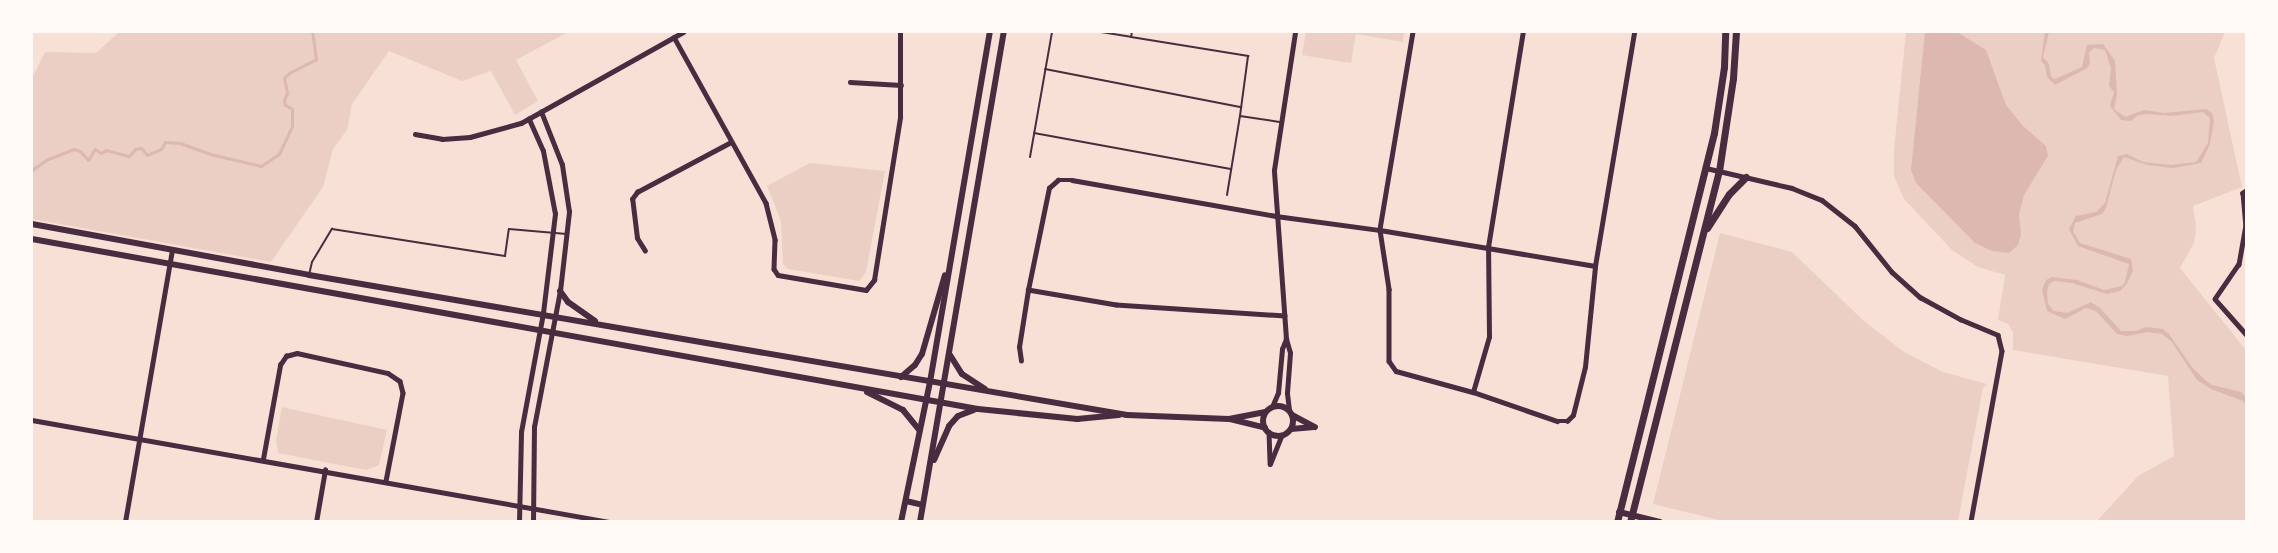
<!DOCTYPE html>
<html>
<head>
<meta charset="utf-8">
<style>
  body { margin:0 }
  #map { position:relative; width:2278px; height:553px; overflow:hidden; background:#f7e1d7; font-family:"Fira Sans Condensed",sans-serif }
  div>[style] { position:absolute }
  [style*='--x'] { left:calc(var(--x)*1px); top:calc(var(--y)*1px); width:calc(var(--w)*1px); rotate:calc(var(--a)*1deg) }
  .green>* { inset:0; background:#ebcfc5 }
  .water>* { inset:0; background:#dcb8b0 }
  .stream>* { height:3px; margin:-1.5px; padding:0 1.5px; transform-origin:1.5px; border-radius:1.5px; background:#dcb8b0 }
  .service>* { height:2px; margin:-1px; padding:0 1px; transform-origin:1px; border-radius:1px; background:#4a2c40 }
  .minor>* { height:4.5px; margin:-2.25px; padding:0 2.25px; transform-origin:2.25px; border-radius:2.25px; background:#4a2c40 }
  .tertiary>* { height:6px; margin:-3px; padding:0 3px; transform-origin:3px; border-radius:3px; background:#4a2c40 }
  .tertiary>.ring { margin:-3px; padding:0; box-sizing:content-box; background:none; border:6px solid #4a2c40; border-radius:50% }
  .secondary>* { height:7px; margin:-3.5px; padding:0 3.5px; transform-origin:3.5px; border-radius:3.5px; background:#4a2c40 }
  span { translate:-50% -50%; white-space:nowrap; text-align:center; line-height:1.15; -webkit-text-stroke:5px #fffaf5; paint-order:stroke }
  .frame { position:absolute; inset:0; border:33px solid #fffaf5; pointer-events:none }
</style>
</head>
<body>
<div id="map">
  <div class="green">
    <i style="clip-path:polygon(119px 32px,568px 32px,516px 60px,538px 101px,515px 115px,491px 71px,462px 81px,389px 51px,352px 104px,347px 130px,333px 149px,323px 187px,271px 262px,32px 219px,32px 78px,45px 52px,96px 53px)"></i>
    <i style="clip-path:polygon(1306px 32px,1404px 32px,1403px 42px,1356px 34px,1351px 63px,1302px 55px)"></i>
    <i style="clip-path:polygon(1906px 32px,2225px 32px,2214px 58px,2242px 187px,2193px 206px,2196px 228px,2194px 243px,2180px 268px,2246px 350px,2246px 521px,2097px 521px,2138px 476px,2174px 456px,2168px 376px,2013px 350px,2013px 332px,2008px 324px,1998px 320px,2005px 275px,1978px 267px,1952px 250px,1904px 199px,1894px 176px,1894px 150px)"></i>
    <i style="clip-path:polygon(810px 163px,885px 171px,866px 272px,859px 281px,788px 269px,783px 264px,781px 221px,767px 186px)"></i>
    <i style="clip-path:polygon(1720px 233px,1792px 252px,1864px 321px,1904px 352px,1943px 372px,1987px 384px,1983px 388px,1958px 521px,1727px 522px,1653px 504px)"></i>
    <i style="clip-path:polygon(282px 407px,387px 430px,379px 465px,366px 470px,278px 453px,276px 440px)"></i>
  </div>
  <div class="water">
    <i style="clip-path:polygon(1925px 32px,1957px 32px,1986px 50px,2006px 105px,2023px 126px,2046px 146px,2048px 156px,2024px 195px,2019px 214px,2021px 235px,2018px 245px,2009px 253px,1992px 251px,1975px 243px,1916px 183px,1911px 170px)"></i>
    <i style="clip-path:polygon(2045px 32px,2049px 32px,2043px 57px,2049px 64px,2051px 76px,2055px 79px,2082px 67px,2087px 45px,2103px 44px,2115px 61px,2117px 95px,2114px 109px,2125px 117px,2144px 110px,2164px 113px,2206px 109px,2212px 113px,2214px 121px,2210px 144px,2201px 163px,2173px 168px,2147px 165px,2124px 157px,2116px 170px,2106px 208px,2102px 214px,2075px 223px,2073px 231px,2080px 243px,2131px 259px,2133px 271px,2126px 285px,2120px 291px,2107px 294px,2072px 283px,2054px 281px,2049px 284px,2047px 291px,2048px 304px,2054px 311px,2067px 313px,2091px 302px,2100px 308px,2121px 331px,2136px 331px,2146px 327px,2163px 329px,2169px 334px,2192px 367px,2204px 379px,2212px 385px,2241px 392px,2246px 397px,2246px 406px,2243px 401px,2211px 389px,2197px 380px,2171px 341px,2162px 334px,2148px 332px,2127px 336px,2117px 334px,2096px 311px,2086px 308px,2065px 319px,2047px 311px,2042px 290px,2046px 280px,2052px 277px,2077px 280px,2104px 290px,2122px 286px,2125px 282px,2129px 264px,2078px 246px,2069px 229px,2076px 216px,2096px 212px,2105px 203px,2118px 156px,2127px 154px,2143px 162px,2171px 165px,2196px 162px,2208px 143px,2210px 118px,2203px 112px,2171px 116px,2148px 114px,2138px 115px,2131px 121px,2121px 120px,2110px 106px,2114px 92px,2109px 86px,2111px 68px,2105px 50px,2094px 48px,2089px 52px,2090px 63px,2087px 68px,2055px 85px,2047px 77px,2045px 65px,2041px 61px)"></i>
  </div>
  <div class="stream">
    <i style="--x:32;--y:170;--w:19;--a:-35"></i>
    <i style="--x:48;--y:159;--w:28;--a:-21"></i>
    <i style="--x:74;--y:149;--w:6;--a:18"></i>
    <i style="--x:80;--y:151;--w:12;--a:48"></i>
    <i style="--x:88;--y:160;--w:13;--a:-58"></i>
    <i style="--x:95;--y:149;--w:7;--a:34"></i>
    <i style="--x:101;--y:153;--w:6;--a:-31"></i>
    <i style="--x:106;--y:150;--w:24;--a:15"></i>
    <i style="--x:129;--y:156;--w:9;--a:-49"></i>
    <i style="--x:135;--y:149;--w:6;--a:-9"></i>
    <i style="--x:141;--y:148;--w:9;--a:49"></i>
    <i style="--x:147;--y:155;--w:15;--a:-23"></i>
    <i style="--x:161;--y:149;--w:8;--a:-60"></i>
    <i style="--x:165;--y:142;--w:15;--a:4"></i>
    <i style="--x:180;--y:143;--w:32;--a:20"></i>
    <i style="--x:210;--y:154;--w:52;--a:13.2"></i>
    <i style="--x:261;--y:166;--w:22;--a:-34"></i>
    <i style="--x:279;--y:154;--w:31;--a:-65"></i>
    <i style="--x:292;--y:126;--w:17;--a:-90"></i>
    <i style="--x:292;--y:109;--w:8;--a:-150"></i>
    <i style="--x:285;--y:105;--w:5;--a:-101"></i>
    <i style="--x:284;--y:100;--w:8;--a:-67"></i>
    <i style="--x:287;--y:93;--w:15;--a:-101"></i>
    <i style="--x:284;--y:78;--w:7;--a:-45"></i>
    <i style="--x:289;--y:73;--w:30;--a:-27"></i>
    <i style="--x:316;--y:59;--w:27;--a:-98"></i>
  </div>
  <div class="service">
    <i style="--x:1101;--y:32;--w:30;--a:9"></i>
    <i style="--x:1132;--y:32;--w:5;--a:101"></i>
    <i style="--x:1131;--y:37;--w:119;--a:9.2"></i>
    <i style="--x:1248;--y:56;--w:61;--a:97.6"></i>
    <i style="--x:1240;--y:116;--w:40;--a:8.5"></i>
    <i style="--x:1045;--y:69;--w:200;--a:11"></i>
    <i style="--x:1034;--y:133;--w:200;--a:10.4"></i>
    <i style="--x:1030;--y:157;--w:127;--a:-80"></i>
    <i style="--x:1227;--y:195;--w:80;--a:-80.7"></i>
    <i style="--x:309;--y:275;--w:13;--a:-77"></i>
    <i style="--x:312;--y:262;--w:39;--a:-59"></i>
    <i style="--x:332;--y:229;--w:175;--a:8.9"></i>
    <i style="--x:505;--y:256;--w:27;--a:-82"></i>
    <i style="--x:509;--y:229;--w:58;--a:4.9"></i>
  </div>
  <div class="minor">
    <i style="--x:1413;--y:32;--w:201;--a:99.5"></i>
    <i style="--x:1380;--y:230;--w:60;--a:81.3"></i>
    <i style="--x:1389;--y:289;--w:72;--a:90"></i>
    <i style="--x:1389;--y:361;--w:12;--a:55"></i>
    <i style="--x:1396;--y:371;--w:80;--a:15.3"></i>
    <i style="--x:1473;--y:392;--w:89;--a:19"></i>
    <i style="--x:1557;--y:421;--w:10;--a:0"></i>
    <i style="--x:1567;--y:421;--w:8;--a:-45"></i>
    <i style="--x:1573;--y:415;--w:49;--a:-76"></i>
    <i style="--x:1585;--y:367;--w:101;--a:-84.3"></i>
    <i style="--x:1595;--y:266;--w:237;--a:-80.5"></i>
    <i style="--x:674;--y:37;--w:190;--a:61"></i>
    <i style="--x:766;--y:203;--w:38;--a:76"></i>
    <i style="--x:775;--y:240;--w:29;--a:92"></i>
    <i style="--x:774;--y:269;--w:7;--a:56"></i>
    <i style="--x:778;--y:275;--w:89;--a:9.7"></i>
    <i style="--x:866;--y:290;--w:13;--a:-51"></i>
    <i style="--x:874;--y:280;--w:165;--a:-80.9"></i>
    <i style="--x:900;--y:117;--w:85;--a:-90"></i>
    <i style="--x:850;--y:82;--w:51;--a:3.4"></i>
    <i style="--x:415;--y:134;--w:27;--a:10"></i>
    <i style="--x:442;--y:139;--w:28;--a:-4"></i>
    <i style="--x:470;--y:137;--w:53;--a:-15.4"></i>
    <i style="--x:521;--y:123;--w:186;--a:-29.3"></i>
    <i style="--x:1706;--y:168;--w:88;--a:13.1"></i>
    <i style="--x:1792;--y:188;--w:32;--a:22"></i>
    <i style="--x:1822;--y:200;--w:42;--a:38.2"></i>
    <i style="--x:1855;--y:226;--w:59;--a:51.2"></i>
    <i style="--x:1892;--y:272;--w:38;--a:42"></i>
    <i style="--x:1920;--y:297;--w:46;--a:28.8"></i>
    <i style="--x:1960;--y:319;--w:41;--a:22.8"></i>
    <i style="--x:1998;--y:335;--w:16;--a:76"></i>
    <i style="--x:2002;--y:351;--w:174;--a:100.3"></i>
    <i style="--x:2246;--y:191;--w:4;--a:146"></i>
    <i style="--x:2243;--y:193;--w:32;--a:85"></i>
    <i style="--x:2246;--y:225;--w:40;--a:100"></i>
    <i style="--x:2239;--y:264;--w:42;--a:124.4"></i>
    <i style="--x:2215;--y:299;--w:47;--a:48.5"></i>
    <i style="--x:645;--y:251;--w:15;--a:-122"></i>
    <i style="--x:637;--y:238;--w:39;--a:-97"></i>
    <i style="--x:632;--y:199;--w:9;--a:-54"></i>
    <i style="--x:637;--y:192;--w:106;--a:-28"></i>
    <i style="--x:1285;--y:316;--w:169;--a:-176.3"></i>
    <i style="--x:1116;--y:305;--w:89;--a:-170.3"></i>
    <i style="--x:1028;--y:290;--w:104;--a:-78.4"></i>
    <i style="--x:1049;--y:188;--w:12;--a:-42"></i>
    <i style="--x:1058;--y:180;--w:14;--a:0"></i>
    <i style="--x:1072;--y:180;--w:207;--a:10"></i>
    <i style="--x:1276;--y:216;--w:105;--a:7.7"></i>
    <i style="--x:1380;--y:230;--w:218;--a:9.5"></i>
    <i style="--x:1021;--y:361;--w:14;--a:-98"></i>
    <i style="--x:1019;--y:347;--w:58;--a:-81"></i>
    <i style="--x:1473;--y:392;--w:57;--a:-73.8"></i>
    <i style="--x:1489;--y:337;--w:90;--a:-90.6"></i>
    <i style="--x:1488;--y:247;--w:218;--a:-80.8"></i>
    <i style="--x:1272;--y:407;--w:15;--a:-67"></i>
    <i style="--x:1278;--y:393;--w:44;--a:-84.8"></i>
    <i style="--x:1282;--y:349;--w:11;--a:-68"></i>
    <i style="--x:1289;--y:410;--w:17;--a:-97"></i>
    <i style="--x:1287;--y:393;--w:40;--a:-85.7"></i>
    <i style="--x:1290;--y:353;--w:15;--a:-106"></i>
    <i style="--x:1286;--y:339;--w:169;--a:-94.1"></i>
    <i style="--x:1274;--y:170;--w:140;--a:-81.3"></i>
    <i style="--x:32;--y:420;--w:587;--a:10.01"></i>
    <i style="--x:1269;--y:432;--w:32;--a:88"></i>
    <i style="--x:1270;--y:464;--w:31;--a:-68"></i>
    <i style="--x:263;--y:459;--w:96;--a:-79.7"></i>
    <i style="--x:280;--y:365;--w:11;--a:-56"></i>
    <i style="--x:286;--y:356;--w:11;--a:-15"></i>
    <i style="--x:297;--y:353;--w:93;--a:12.4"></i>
    <i style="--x:388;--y:373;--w:14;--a:34"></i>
    <i style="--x:400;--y:381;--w:12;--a:76"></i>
    <i style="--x:403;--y:393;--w:90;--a:100.9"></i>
    <i style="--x:125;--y:522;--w:276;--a:-80.2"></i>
    <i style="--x:316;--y:522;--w:53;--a:-80.2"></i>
    <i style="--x:519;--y:522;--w:90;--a:-88.7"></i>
    <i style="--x:521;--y:432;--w:121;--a:-79.5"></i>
    <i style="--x:543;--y:313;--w:100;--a:-83.1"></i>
    <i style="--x:555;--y:214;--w:64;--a:-100.8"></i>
    <i style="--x:543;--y:151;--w:35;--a:-114"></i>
    <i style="--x:533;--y:522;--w:95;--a:-89.4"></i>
    <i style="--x:534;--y:427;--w:138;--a:-79.2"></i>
    <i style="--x:560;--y:291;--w:80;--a:-83.5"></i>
    <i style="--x:569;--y:212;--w:48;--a:-98.5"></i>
    <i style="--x:562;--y:165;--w:57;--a:-111.6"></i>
  </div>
  <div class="tertiary">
    <i style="--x:32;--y:224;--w:282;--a:10.4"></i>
    <i style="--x:309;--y:275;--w:830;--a:9.71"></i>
    <i style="--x:1127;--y:415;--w:102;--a:2.2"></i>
    <i style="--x:1229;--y:419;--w:37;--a:-11"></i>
    <i style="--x:32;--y:239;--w:961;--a:10.19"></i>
    <i style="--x:978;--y:409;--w:100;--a:5.8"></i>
    <i style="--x:1077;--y:419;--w:42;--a:-5.4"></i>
    <i style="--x:560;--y:291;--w:14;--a:54"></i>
    <i style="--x:568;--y:302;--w:33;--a:35"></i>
    <i style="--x:950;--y:355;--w:22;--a:58"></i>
    <i style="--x:962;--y:374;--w:27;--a:33"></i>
    <i style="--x:901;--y:377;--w:18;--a:-41"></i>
    <i style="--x:915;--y:365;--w:13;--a:-58"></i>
    <i style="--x:922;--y:354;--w:82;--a:-73.8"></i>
    <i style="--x:867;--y:392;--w:40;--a:26.6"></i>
    <i style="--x:903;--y:410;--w:26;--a:51"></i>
    <i class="ring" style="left:1263px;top:406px;width:24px;height:24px"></i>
    <i style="--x:1292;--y:415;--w:26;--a:28"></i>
    <i style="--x:1230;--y:419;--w:36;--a:14"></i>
    <i style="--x:1291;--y:429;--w:23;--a:-5"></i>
    <i style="--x:934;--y:460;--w:37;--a:-66"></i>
    <i style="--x:949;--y:426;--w:13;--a:-48"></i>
    <i style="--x:958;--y:416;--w:17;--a:-21"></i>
    <i style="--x:906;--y:501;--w:17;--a:13"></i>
    <i style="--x:1619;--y:512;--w:42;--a:13.7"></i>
    <i style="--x:901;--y:522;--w:143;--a:-78.3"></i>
    <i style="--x:930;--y:382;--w:355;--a:-80.3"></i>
    <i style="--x:920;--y:522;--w:497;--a:-80.3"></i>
  </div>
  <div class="secondary">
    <i style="--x:1707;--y:228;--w:40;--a:-57.1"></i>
    <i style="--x:1729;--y:194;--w:24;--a:-45"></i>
    <i style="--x:1617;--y:522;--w:401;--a:-76"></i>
    <i style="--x:1714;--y:133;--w:67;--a:-81.4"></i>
    <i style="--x:1724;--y:67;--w:35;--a:-88"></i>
    <i style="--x:1630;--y:522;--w:362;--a:-75.8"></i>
    <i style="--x:1719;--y:171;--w:94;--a:-81.4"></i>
    <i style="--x:1733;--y:78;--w:46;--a:-86.3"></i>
  </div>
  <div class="frame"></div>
</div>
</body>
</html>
